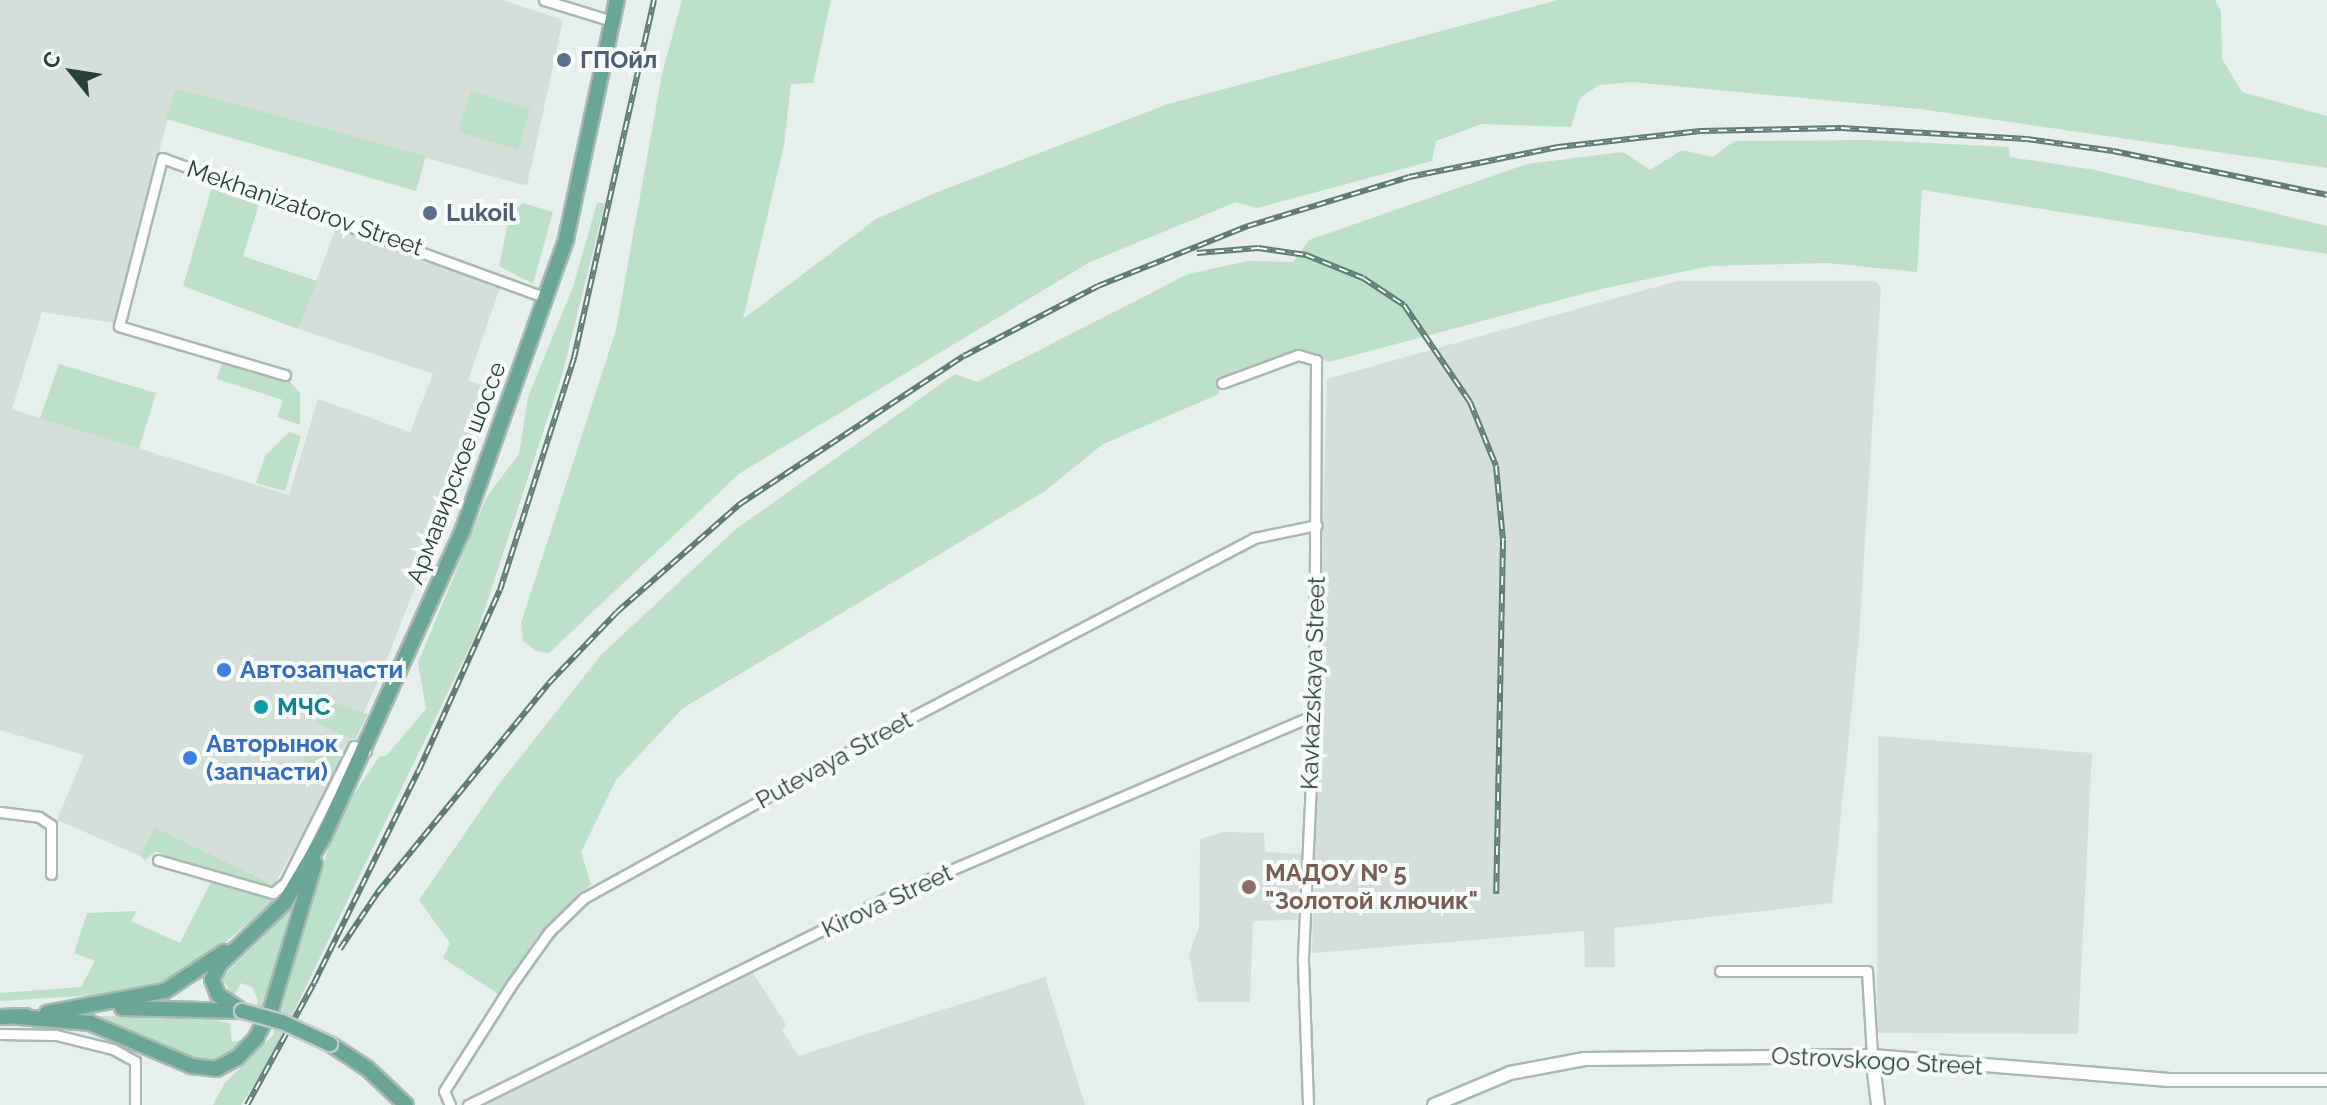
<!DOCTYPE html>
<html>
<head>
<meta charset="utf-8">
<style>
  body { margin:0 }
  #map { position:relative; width:2327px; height:1105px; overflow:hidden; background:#e6efeb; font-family:Raleway,sans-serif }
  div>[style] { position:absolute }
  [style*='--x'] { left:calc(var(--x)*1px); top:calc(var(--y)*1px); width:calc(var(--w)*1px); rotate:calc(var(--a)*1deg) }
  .built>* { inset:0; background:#d4dfda }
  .green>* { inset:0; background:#bfe0c8 }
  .roads { filter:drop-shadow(2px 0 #a8b8b2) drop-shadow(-2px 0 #a8b8b2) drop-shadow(0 2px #a8b8b2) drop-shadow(0 -2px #a8b8b2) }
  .minor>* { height:9px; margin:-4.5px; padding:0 4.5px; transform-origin:4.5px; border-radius:4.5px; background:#fff }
  .tertiary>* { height:12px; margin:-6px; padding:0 6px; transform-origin:6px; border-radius:6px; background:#fff }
  .primary>* { height:14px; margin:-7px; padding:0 7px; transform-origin:7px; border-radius:7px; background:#6aa596 }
  .rail>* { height:6px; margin-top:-3px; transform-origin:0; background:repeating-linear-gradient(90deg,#f7fbf9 0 9px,#5f7d75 0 18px); box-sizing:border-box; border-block:2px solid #5f7d75 }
  .bridges { filter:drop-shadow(2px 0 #c2cac8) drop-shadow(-2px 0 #c2cac8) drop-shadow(0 2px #c2cac8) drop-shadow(0 -2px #c2cac8) }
  .primary-bridge>* { height:14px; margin:-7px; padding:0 7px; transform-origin:7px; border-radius:7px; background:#6aa596 }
  .dots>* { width:22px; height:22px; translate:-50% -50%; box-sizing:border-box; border:4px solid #f7fbf9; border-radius:50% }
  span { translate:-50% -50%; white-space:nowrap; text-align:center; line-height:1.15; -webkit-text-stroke:8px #f7fbf9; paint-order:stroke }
  .service-label { font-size:24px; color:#4e5e75; font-weight:700 }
  .left { translate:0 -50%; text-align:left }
  .street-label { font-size:24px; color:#24423a }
  .shop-label { font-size:24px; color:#366cbe; font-weight:700 }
  .culture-label { font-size:24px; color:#0d838f; font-weight:700 }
  .education-label { font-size:24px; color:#785e54; font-weight:700 }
  .north { position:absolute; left:32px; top:32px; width:80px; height:80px; -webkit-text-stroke:6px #f7fbf9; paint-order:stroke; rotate:300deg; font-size:22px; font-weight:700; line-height:32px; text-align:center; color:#24423a }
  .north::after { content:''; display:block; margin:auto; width:28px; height:36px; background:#24423a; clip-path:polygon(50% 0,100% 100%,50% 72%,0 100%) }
</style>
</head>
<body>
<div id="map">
  <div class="built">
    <i style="clip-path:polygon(0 0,502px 0,563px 20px,527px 186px,176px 88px,114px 323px,42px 312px,12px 409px,289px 495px,318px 399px,410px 432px,433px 374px,298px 329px,336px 228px,501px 285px,468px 380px,492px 389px,380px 677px,332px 781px,274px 885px,154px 827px,140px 856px,57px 820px,84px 755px,0 730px)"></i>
    <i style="clip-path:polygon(1677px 281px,1875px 281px,1881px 288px,1859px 638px,1832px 903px,1614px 928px,1615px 967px,1585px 967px,1584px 931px,1312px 953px,1327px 379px)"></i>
    <i style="clip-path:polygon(1878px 736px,2092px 753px,2078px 1034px,1877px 1033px)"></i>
    <i style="clip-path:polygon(1224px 832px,1264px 833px,1265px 852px,1301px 854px,1297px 920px,1253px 921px,1250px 1002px,1198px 1002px,1189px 954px,1199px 927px,1200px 839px)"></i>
    <i style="clip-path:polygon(753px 973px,787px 1026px,782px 1029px,798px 1056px,1045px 977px,1085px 1105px,487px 1105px)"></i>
  </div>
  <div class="green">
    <i style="clip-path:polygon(682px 0,831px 0,813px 83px,791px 84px,784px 145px,743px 319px,876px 219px,935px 193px,1168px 104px,1558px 0,2215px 0,2221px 11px,2222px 59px,2242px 92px,2327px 116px,2327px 168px,1920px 109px,1632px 82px,1599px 85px,1580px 98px,1571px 127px,1482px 124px,1436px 141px,1432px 161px,1257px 208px,1236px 202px,1090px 262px,740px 473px,549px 653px,536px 651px,523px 641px,521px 623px,616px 330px,662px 74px)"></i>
    <i style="clip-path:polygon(176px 88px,426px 156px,416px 191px,166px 119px)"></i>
    <i style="clip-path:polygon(471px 91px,530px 109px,518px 150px,458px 132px)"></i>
    <i style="clip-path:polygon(1869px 140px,2009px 147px,2010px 157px,2095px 170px,2327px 226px,2327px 254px,1922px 190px,1917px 272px,1827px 263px,1710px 266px,1601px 289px,1329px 362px,1303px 350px,1220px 378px,1219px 394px,1103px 444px,1045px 491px,683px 708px,616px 780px,581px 852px,591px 884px,557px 915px,498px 994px,443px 958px,450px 943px,419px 900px,496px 788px,601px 655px,736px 529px,955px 374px,977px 382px,1188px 274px,1248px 261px,1293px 262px,1309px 240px,1527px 164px,1623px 152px,1650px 170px,1682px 150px,1713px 157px,1734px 141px)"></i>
    <i style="clip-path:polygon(212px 187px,260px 201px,243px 256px,317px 281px,298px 329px,183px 286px)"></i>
    <i style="clip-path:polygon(523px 203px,553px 212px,533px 284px,499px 266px,510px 213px)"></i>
    <i style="clip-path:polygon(597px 203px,605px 203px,563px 372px,477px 632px,270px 1061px,241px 1105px,213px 1105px,224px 1084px,273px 1035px,330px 842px,353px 795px,380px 756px,386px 756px,426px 709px,418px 663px,486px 498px,519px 454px,528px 397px,573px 287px)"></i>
    <i style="clip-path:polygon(222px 362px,291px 383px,300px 393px,300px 425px,277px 417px,283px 400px,217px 379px)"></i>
    <i style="clip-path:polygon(59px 364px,156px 393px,139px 449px,40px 418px)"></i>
    <i style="clip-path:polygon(289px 432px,301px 436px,285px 491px,256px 483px,265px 456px)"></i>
    <i style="clip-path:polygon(326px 700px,368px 714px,355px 740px,316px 723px)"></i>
    <i style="clip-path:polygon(312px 740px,345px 757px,334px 780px,302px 760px)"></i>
    <i style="clip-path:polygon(154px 827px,274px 885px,276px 900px,187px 974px,146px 992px,0 1001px,0 993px,81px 987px,95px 961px,74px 953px,87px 913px,137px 911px,131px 921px,180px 943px,213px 878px,156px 851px,145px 860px,140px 856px)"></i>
    <i style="clip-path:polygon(290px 910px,268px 1005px,240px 1050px,221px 1061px,199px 1062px,92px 1016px,197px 1017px,230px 1023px,232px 1042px,241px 1040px,251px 1029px,258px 1000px,252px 987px,241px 983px,234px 996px,221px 978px)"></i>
  </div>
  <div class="roads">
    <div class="minor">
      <i style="--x:544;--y:0;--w:71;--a:17.2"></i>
      <i style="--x:285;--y:375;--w:173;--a:-163.6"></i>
      <i style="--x:119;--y:326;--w:173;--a:-75.6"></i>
      <i style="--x:162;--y:158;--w:409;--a:20"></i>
      <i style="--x:1222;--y:383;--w:81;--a:-20.2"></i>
      <i style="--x:1298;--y:355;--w:19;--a:16"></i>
      <i style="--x:1316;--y:360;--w:355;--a:90.3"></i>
      <i style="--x:1314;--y:715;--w:246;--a:92.6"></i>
      <i style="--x:1303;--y:961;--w:144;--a:88"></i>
      <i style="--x:0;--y:812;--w:39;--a:7"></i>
      <i style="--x:39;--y:817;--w:14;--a:34"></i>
      <i style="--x:51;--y:825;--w:49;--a:90"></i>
      <i style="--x:158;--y:860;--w:120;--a:16"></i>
      <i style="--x:273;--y:893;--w:16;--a:-40"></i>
      <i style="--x:285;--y:883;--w:153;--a:-63.3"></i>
      <i style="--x:354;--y:746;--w:13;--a:23"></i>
      <i style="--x:1720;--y:971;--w:147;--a:0"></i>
      <i style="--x:1867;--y:971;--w:85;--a:86.6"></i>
      <i style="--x:0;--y:1034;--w:56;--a:1"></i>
      <i style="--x:56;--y:1035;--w:59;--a:13.8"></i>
      <i style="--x:113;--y:1049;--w:25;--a:29"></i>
      <i style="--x:135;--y:1061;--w:44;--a:90"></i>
      <i style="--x:450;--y:1105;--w:15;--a:-113"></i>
      <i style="--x:444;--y:1091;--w:127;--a:-57.6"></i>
      <i style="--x:512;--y:984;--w:64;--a:-54.6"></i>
      <i style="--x:549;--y:932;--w:49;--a:-44.2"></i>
      <i style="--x:584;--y:898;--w:355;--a:-28.9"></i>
      <i style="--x:895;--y:726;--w:405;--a:-27.6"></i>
      <i style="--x:1254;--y:538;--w:64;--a:-11.7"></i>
      <i style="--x:468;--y:1105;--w:481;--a:-26.3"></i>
      <i style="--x:899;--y:892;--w:451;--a:-23.1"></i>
    </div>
    <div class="tertiary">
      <i style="--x:1872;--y:1056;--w:49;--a:83"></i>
      <i style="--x:1434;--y:1105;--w:82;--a:-22.8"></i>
      <i style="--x:1510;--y:1073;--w:76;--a:-10.6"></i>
      <i style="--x:1585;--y:1059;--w:287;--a:-0.6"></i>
      <i style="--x:1872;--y:1056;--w:298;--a:4.6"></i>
      <i style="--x:2169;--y:1080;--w:158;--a:0"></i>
    </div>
    <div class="primary">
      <i style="--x:122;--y:1008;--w:119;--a:1.4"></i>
      <i style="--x:242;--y:1011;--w:29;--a:-146"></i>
      <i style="--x:218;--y:995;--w:17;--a:-111"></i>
      <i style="--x:212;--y:979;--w:17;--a:-62"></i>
      <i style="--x:220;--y:964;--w:90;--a:-43.6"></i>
      <i style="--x:285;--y:902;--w:77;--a:-59.4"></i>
      <i style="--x:324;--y:836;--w:337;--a:-65.6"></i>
      <i style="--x:463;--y:529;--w:308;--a:-70.4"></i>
      <i style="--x:566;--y:239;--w:244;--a:-78"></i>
      <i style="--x:47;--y:1013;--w:120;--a:-10.6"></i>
      <i style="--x:165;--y:991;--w:71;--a:-33.5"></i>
      <i style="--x:0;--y:1017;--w:26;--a:-2"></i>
      <i style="--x:19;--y:1017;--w:71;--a:4.8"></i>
      <i style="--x:90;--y:1023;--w:111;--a:22.9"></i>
      <i style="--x:192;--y:1066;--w:24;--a:7"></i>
      <i style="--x:216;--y:1069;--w:24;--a:-28"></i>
      <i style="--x:237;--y:1058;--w:28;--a:-46"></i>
      <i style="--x:256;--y:1038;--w:36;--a:-63"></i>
      <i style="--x:272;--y:1006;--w:149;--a:-73.3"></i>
      <i style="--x:330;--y:1044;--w:45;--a:33.3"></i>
      <i style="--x:368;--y:1069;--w:52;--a:43.5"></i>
    </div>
  </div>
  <div class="rail">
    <i style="--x:1197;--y:253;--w:61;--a:-4.7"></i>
    <i style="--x:1258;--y:248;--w:49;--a:8.3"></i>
    <i style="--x:1306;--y:255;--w:61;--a:22"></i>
    <i style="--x:1363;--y:278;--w:49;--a:33.4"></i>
    <i style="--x:1404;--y:305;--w:117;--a:55.8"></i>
    <i style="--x:1470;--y:402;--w:69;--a:67.9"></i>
    <i style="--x:1496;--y:466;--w:74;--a:84.6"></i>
    <i style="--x:1503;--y:540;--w:354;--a:91.1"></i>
    <i style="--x:340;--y:949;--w:69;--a:-56.3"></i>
    <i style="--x:378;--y:892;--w:270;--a:-50.7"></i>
    <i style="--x:549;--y:683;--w:98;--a:-46.2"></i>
    <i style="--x:617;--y:612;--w:164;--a:-41.3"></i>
    <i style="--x:740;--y:504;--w:268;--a:-33.5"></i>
    <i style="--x:964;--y:356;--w:151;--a:-27.6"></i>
    <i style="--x:1098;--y:286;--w:162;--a:-21.8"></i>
    <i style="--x:1248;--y:226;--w:168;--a:-16.9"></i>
    <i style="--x:1409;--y:177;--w:152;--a:-11.4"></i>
    <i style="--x:1558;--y:147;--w:143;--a:-6.4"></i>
    <i style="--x:1700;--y:131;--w:141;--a:-1.2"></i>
    <i style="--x:1841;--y:128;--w:186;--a:3.4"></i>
    <i style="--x:2027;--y:139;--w:87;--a:7.9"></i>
    <i style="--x:2113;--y:151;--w:218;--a:11.6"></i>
    <i style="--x:247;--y:1105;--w:139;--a:-61.2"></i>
    <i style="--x:314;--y:983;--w:237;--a:-63.8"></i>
    <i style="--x:419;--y:770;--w:197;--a:-65.8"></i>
    <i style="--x:500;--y:590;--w:244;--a:-72.3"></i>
    <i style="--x:574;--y:358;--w:367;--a:-77.4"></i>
  </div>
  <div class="bridges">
    <div class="primary-bridge">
      <i style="--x:242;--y:1011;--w:41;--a:15.4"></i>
      <i style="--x:282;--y:1022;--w:53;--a:24.6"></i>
    </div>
  </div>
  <div class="dots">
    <i style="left:564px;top:60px;background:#5c6f8a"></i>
    <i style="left:430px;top:213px;background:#5c6f8a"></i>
    <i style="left:224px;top:670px;background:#3f7fe0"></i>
    <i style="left:261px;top:707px;background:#0f9aa8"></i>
    <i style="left:190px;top:758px;background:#3f7fe0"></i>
    <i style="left:1249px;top:887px;background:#8d6e63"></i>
  </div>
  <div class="service-label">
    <span class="left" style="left:580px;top:60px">ГПОйл</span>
    <span class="left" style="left:446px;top:213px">Lukoil</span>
  </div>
  <div class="street-label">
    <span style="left:305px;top:208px;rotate:19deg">Mekhanizatorov Street</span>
    <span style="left:456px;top:473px;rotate:-69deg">Армавирское шоссе</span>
    <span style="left:1313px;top:683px;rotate:-88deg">Kavkazskaya Street</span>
    <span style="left:834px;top:760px;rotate:-29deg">Putevaya Street</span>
    <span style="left:887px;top:901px;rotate:-25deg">Kirova Street</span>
    <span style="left:1877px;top:1061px;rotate:3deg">Ostrovskogo Street</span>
  </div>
  <div class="shop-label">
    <span class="left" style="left:240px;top:670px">Автозапчасти</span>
    <span class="left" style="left:206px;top:758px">Авторынок<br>(запчасти)</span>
  </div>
  <div class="culture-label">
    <span class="left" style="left:277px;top:707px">МЧС</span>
  </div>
  <div class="education-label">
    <span class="left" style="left:1265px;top:887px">МАДОУ № 5<br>"Золотой ключик"</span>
  </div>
  <div class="north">С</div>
</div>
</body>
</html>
